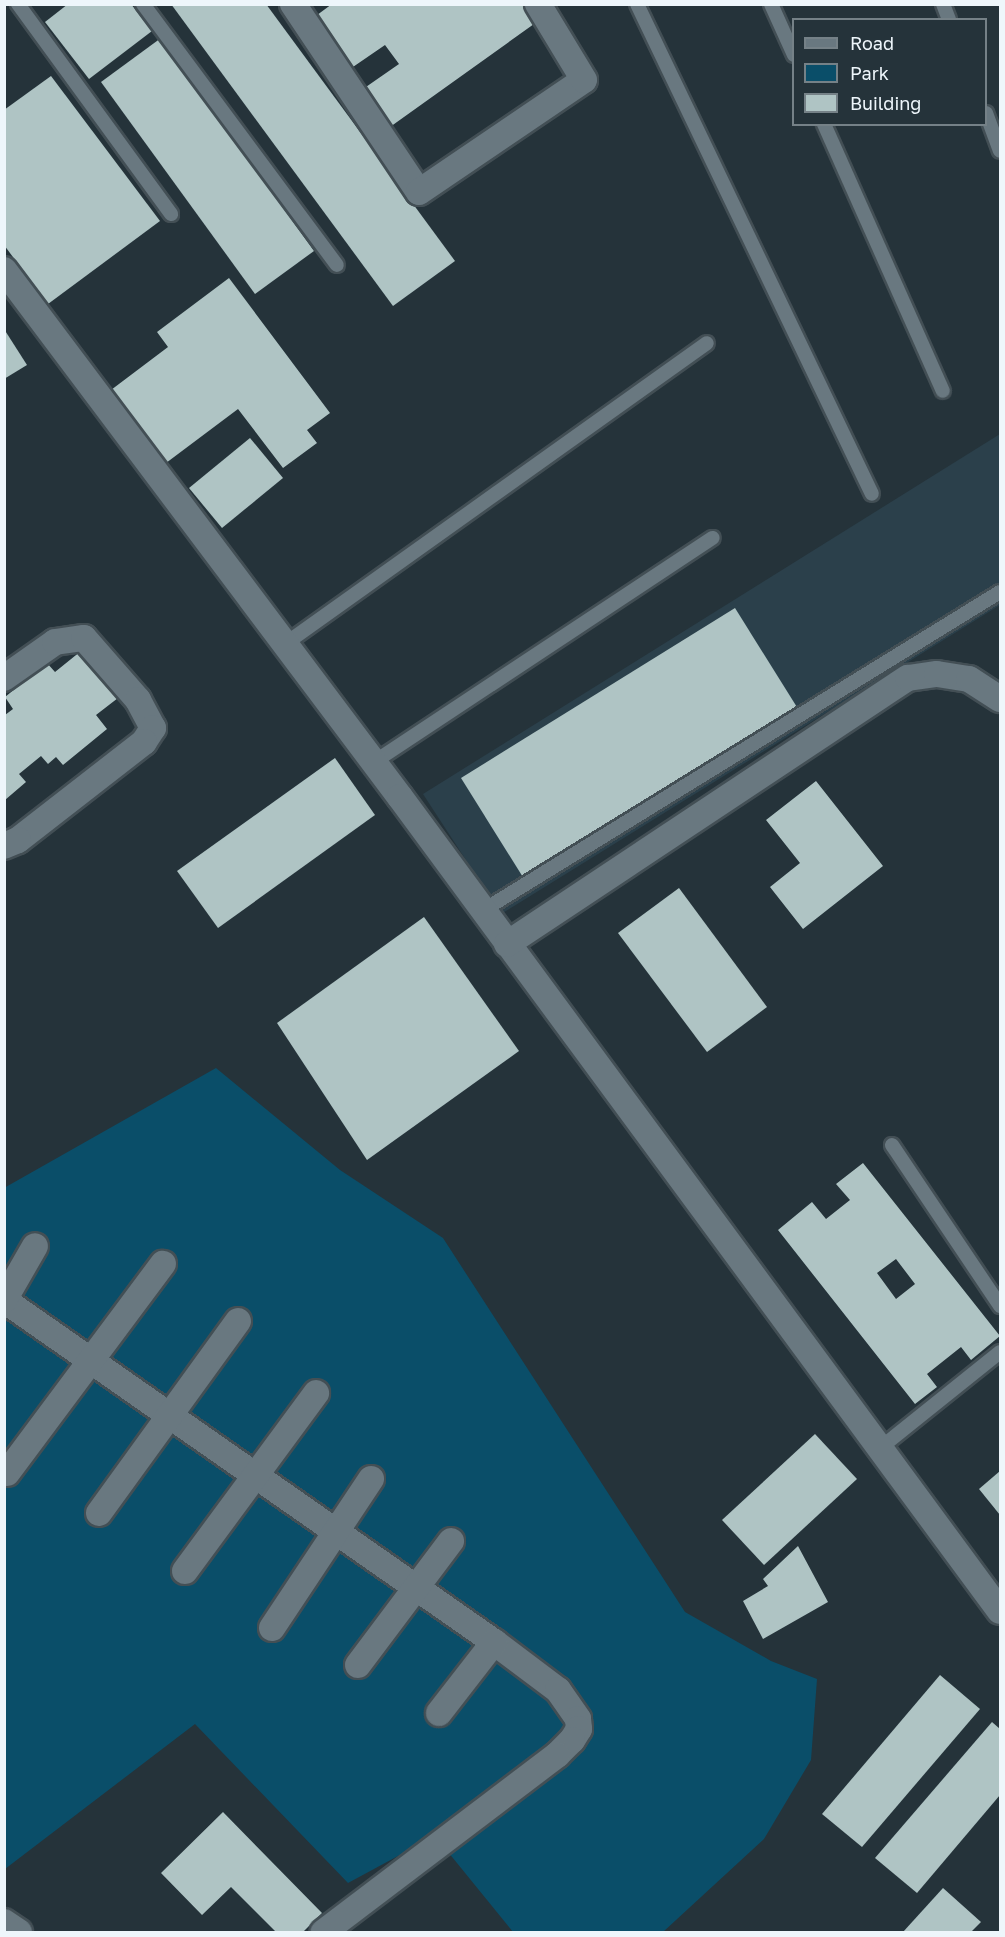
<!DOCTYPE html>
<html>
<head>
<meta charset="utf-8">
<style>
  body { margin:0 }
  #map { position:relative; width:1005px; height:1937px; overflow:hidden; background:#25333a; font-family:"Golos Text",sans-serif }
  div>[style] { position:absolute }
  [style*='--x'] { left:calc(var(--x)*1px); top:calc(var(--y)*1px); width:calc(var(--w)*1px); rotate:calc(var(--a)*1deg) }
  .built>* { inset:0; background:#2b404b }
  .green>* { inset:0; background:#0a4e69 }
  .building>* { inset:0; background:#afc4c4 }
  .roads { filter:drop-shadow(2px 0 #434f55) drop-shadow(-2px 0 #434f55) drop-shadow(0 2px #434f55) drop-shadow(0 -2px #434f55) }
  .lane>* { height:14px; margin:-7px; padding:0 7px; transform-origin:7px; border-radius:7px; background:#697880 }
  .street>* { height:26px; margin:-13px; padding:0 13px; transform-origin:13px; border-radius:13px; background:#697880 }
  span { translate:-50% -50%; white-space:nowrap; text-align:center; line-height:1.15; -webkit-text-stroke:6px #25333a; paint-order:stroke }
  .frame { position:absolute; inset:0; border:6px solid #eef6fb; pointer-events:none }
  .legend { position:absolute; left:792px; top:18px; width:195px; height:108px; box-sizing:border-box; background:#25333a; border:2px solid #758187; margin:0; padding:8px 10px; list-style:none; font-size:18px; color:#eef6fb }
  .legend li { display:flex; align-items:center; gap:12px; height:30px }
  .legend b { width:30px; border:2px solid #758187 }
</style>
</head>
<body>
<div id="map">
  <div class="built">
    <i style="clip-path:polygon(1000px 434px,1000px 605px,501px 914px,423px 794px)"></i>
  </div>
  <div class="green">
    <i style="clip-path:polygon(216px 1068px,340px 1170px,443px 1238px,685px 1612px,771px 1661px,817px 1679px,811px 1760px,764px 1839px,663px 1932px,513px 1932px,435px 1836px,348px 1883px,195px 1724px,5px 1869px,4px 1188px)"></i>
  </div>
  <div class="building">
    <i style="clip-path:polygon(68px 4px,131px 4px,152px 31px,89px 79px,45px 22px)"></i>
    <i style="clip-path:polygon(171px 4px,266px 4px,455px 261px,393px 306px)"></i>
    <i style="clip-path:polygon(332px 4px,530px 4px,541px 19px,390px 127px,363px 89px,399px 64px,385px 45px,350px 69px,313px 18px)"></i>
    <i style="clip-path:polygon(161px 38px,314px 251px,255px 294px,101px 82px)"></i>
    <i style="clip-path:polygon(51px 76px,160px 221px,48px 304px,4px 245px,4px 110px)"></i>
    <i style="clip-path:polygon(229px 278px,330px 413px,307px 430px,317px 443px,283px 468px,238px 409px,166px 463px,111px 390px,168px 347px,157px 332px)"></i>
    <i style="clip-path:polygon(4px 329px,27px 365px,4px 379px)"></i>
    <i style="clip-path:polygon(250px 438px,283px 478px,222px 528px,189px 488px)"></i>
    <i style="clip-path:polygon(735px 608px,800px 712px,526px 882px,461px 778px)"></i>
    <i style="clip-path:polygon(81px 651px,118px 698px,96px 715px,107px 729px,63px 765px,56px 757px,48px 764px,41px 756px,19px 774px,26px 782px,5px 800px,5px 715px,13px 709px,5px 697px,47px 663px,55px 672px)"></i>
    <i style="clip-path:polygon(335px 758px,375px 815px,218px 928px,177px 871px)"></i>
    <i style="clip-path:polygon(816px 781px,883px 866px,803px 929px,770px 887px,800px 863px,766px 820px)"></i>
    <i style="clip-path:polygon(679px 888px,767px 1007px,707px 1052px,618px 933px)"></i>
    <i style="clip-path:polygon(424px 917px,519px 1051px,367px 1160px,277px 1023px)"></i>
    <i style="clip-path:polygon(evenodd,863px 1163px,1000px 1336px,971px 1360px,961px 1347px,927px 1374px,937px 1387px,915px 1404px,778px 1230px,812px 1202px,826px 1219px,850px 1200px,836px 1184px,863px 1163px,896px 1259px,915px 1284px,896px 1299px,877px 1273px,896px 1259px)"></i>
    <i style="clip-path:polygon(815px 1434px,857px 1479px,764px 1565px,722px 1520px)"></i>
    <i style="clip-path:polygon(1000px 1471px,1000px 1515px,979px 1489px)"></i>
    <i style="clip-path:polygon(798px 1546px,828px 1602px,763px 1639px,743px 1601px,768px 1586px,763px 1579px)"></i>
    <i style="clip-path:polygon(940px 1675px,980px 1709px,862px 1847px,822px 1814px)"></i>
    <i style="clip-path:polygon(992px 1722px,1000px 1729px,1000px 1795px,917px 1893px,875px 1858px)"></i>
    <i style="clip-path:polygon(223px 1812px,322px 1913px,303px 1932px,276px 1932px,231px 1887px,202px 1915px,161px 1873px)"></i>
    <i style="clip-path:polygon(943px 1888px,981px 1922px,971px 1932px,903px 1932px)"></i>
  </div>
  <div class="roads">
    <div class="lane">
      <i style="--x:18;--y:4;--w:260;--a:53.9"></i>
      <i style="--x:143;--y:4;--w:325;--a:53.4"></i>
      <i style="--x:637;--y:4;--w:543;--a:64.38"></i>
      <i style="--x:771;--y:4;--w:56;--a:65.7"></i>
      <i style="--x:943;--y:4;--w:17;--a:69"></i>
      <i style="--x:986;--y:113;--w:40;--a:69.8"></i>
      <i style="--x:824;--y:124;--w:292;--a:66"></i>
      <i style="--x:285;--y:644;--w:518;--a:-35.5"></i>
      <i style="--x:374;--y:762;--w:406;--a:-33.5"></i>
      <i style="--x:482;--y:911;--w:608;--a:-31.63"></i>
      <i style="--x:892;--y:1145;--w:194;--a:56.1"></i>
      <i style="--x:879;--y:1449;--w:155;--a:-38.7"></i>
    </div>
    <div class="street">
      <i style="--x:293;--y:4;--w:226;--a:56.2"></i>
      <i style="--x:419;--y:192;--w:199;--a:-34.2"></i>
      <i style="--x:584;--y:80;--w:89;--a:-121.2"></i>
      <i style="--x:4;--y:270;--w:659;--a:53.08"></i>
      <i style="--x:400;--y:797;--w:1011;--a:53.61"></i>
      <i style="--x:4;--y:678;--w:62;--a:-35.2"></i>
      <i style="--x:55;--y:642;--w:29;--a:-8"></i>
      <i style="--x:84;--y:638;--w:82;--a:48.9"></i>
      <i style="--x:138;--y:700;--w:32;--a:62"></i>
      <i style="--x:153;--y:728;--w:17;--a:123"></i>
      <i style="--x:144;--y:742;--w:160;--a:142.1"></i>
      <i style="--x:18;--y:840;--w:15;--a:157"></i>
      <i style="--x:507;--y:944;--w:481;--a:-33.6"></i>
      <i style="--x:908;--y:678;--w:29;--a:-8"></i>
      <i style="--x:937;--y:674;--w:32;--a:9"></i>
      <i style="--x:969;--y:679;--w:37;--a:33"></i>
      <i style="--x:4;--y:1300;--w:598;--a:34.91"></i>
      <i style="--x:494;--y:1642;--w:80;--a:36.9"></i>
      <i style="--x:558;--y:1690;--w:35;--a:55"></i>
      <i style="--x:578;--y:1719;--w:10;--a:84"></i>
      <i style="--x:579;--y:1729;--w:13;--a:122"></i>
      <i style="--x:572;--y:1740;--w:21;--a:135"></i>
      <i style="--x:557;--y:1755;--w:293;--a:142.8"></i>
      <i style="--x:4;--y:1300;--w:62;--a:-60.1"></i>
      <i style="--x:7;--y:1473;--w:261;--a:-53.3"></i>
      <i style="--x:99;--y:1513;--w:237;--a:-54.1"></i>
      <i style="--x:185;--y:1571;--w:221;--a:-53.6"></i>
      <i style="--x:272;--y:1628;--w:179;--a:-56.4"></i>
      <i style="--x:358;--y:1665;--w:155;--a:-53.1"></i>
      <i style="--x:439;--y:1713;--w:90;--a:-52.2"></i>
      <i style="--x:4;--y:1922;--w:18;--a:34"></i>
    </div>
  </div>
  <div class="frame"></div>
  <ul class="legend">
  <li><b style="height:8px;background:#697880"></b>Road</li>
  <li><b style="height:16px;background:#0a4e69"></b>Park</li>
  <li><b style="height:16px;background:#afc4c4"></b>Building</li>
  </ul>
</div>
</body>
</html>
